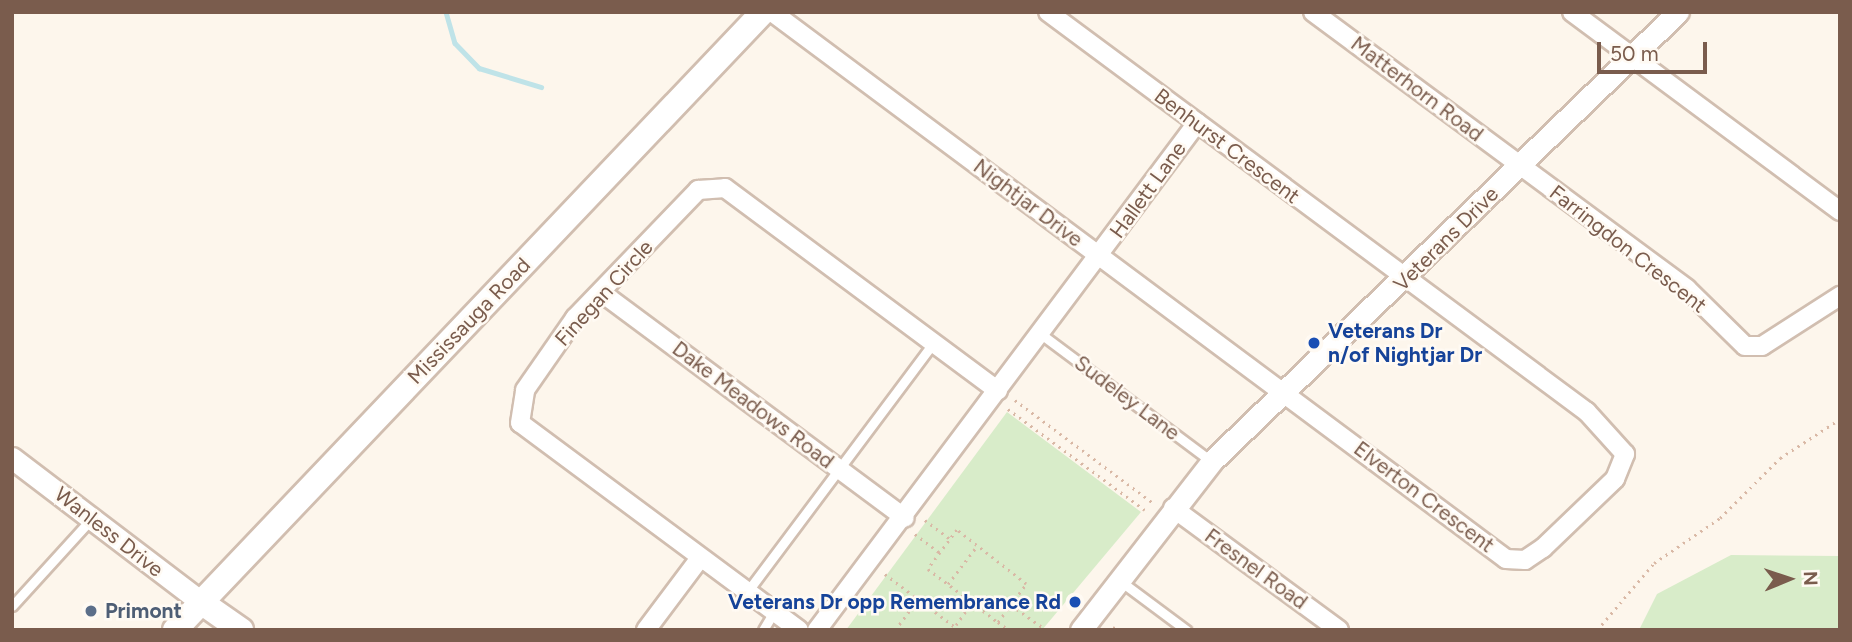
<!DOCTYPE html>
<html>
<head>
<meta charset="utf-8">
<style>
  body { margin:0 }
  #map { position:relative; width:1852px; height:642px; overflow:hidden; background:#fdf6ec; font-family:Figtree,sans-serif }
  div>[style] { position:absolute }
  [style*='--x'] { left:calc(var(--x)*1px); top:calc(var(--y)*1px); width:calc(var(--w)*1px); rotate:calc(var(--a)*1deg) }
  .green>* { inset:0; background:#d8ecc9 }
  .stream>* { height:4.5px; margin:-2.25px; padding:0 2.25px; transform-origin:2.25px; border-radius:2.25px; background:#bfe3e8 }
  .path>* { height:2.5px; margin-top:-1.25px; transform-origin:0; background:repeating-linear-gradient(90deg,#d9b8a5 0 2px,transparent 0 7px) }
  .roads { filter:drop-shadow(2px 0 #d1beb0) drop-shadow(-2px 0 #d1beb0) drop-shadow(0 2px #d1beb0) drop-shadow(0 -2px #d1beb0) }
  .service>* { height:9px; margin:-4.5px; padding:0 4.5px; transform-origin:4.5px; border-radius:4.5px; background:#fff }
  .minor>* { height:18px; margin:-9px; padding:0 9px; transform-origin:9px; border-radius:9px; background:#fff }
  .tertiary>* { height:21px; margin:-10.5px; padding:0 10.5px; transform-origin:10.5px; border-radius:10.5px; background:#fff }
  .secondary>* { height:24px; margin:-12px; padding:0 12px; transform-origin:12px; border-radius:12px; background:#fff }
  .dots>* { width:19px; height:19px; translate:-50% -50%; box-sizing:border-box; border:4px solid #fffaf3; border-radius:50% }
  span { translate:-50% -50%; white-space:nowrap; text-align:center; line-height:1.15; -webkit-text-stroke:5px #fffaf3; paint-order:stroke }
  .street-label { font-size:21px; color:#7a5c4d }
  .transit-label { font-size:21px; color:#164399; font-weight:700 }
  .left { translate:0 -50%; text-align:left }
  .right { translate:-100% -50%; text-align:right }
  .service-label { font-size:21px; color:#4e5e75; font-weight:700 }
  .frame { position:absolute; inset:0; border:14px solid #7a5c4d; pointer-events:none }
  .north { position:absolute; left:1754px; top:544px; width:70px; height:70px; -webkit-text-stroke:5px #fffaf3; paint-order:stroke; rotate:88deg; font-size:19px; font-weight:700; line-height:28px; text-align:center; color:#7a5c4d }
  .north::after { content:''; display:block; margin:auto; width:24px; height:32px; background:#7a5c4d; clip-path:polygon(50% 0,100% 100%,50% 72%,0 100%) }
  .scale { position:absolute; left:1597px; top:42px; width:110px; height:32px; box-sizing:border-box; border:4px solid #7a5c4d; border-top:0; padding-left:9px; font-size:21px; line-height:24px; white-space:nowrap; color:#7a5c4d; -webkit-text-stroke:5px #fffaf3; paint-order:stroke }
</style>
</head>
<body>
<div id="map">
  <div class="green">
    <i style="clip-path:polygon(1007px 412px,1141px 512px,1042px 630px,846px 630px)"></i>
    <i style="clip-path:polygon(1731px 555px,1840px 556px,1840px 630px,1639px 630px,1657px 594px)"></i>
  </div>
  <div class="stream">
    <i style="--x:446;--y:12;--w:32;--a:74"></i>
    <i style="--x:455;--y:43;--w:35;--a:46"></i>
    <i style="--x:479;--y:68;--w:65;--a:17"></i>
  </div>
  <div class="path">
    <i style="--x:1015;--y:400;--w:171;--a:36.7"></i>
    <i style="--x:1008;--y:409;--w:170;--a:36.4"></i>
    <i style="--x:925;--y:520;--w:31;--a:37"></i>
    <i style="--x:915;--y:534;--w:31;--a:37"></i>
    <i style="--x:885;--y:574;--w:93;--a:37.1"></i>
    <i style="--x:948;--y:584;--w:48;--a:-52.7"></i>
    <i style="--x:1011;--y:605;--w:42;--a:35.2"></i>
    <i style="--x:998;--y:622;--w:47;--a:-53.6"></i>
    <i style="--x:1026;--y:584;--w:88;--a:-142"></i>
    <i style="--x:957;--y:530;--w:49;--a:126.6"></i>
    <i style="--x:928;--y:569;--w:55;--a:36.9"></i>
    <i style="--x:972;--y:602;--w:33;--a:38"></i>
    <i style="--x:998;--y:622;--w:14;--a:36"></i>
    <i style="--x:956;--y:625;--w:28;--a:-55"></i>
    <i style="--x:1113;--y:627;--w:6;--a:31"></i>
    <i style="--x:895;--y:630;--w:39;--a:-53"></i>
    <i style="--x:1597;--y:630;--w:88;--a:-49.6"></i>
    <i style="--x:1654;--y:563;--w:80;--a:-34.3"></i>
    <i style="--x:1720;--y:518;--w:85;--a:-45"></i>
    <i style="--x:1780;--y:458;--w:72;--a:-33"></i>
  </div>
  <div class="roads">
    <div class="service">
      <i style="--x:1041;--y:334;--w:212;--a:36.8"></i>
      <i style="--x:1119;--y:580;--w:84;--a:36.7"></i>
      <i style="--x:747;--y:592;--w:312;--a:-53.2"></i>
      <i style="--x:12;--y:606;--w:119;--a:-47.7"></i>
      <i style="--x:763;--y:630;--w:21;--a:-59"></i>
    </div>
    <div class="minor">
      <i style="--x:772;--y:12;--w:915;--a:36.69"></i>
      <i style="--x:1506;--y:559;--w:19;--a:3"></i>
      <i style="--x:1525;--y:560;--w:22;--a:-34"></i>
      <i style="--x:1543;--y:548;--w:100;--a:-43.8"></i>
      <i style="--x:1615;--y:479;--w:27;--a:-68"></i>
      <i style="--x:1625;--y:454;--w:57;--a:-132.1"></i>
      <i style="--x:1587;--y:412;--w:671;--a:-143.42"></i>
      <i style="--x:1313;--y:12;--w:465;--a:36.5"></i>
      <i style="--x:1687;--y:289;--w:81;--a:44.5"></i>
      <i style="--x:1745;--y:346;--w:17;--a:0"></i>
      <i style="--x:1762;--y:346;--w:93;--a:-32.7"></i>
      <i style="--x:1572;--y:12;--w:334;--a:36.6"></i>
      <i style="--x:602;--y:293;--w:377;--a:36.6"></i>
      <i style="--x:1173;--y:508;--w:206;--a:36.3"></i>
      <i style="--x:646;--y:630;--w:90;--a:-53.1"></i>
      <i style="--x:799;--y:630;--w:347;--a:-143.4"></i>
      <i style="--x:520;--y:423;--w:33;--a:-81"></i>
      <i style="--x:525;--y:390;--w:88;--a:-55.2"></i>
      <i style="--x:575;--y:318;--w:178;--a:-46.1"></i>
      <i style="--x:698;--y:190;--w:27;--a:-4"></i>
      <i style="--x:725;--y:188;--w:340;--a:36.6"></i>
      <i style="--x:817;--y:630;--w:634;--a:-53.15"></i>
    </div>
    <div class="tertiary">
      <i style="--x:12;--y:458;--w:238;--a:37.3"></i>
      <i style="--x:1081;--y:630;--w:214;--a:-52.2"></i>
      <i style="--x:1212;--y:461;--w:647;--a:-43.94"></i>
    </div>
    <div class="secondary">
      <i style="--x:201;--y:602;--w:49;--a:35"></i>
      <i style="--x:175;--y:630;--w:853;--a:-46.42"></i>
    </div>
  </div>
  <div class="dots">
    <i style="left:1314px;top:343px;background:#1a4fb4"></i>
    <i style="left:1075px;top:602px;background:#1a4fb4"></i>
    <i style="left:91px;top:611px;background:#5c6f8a"></i>
  </div>
  <div class="street-label">
    <span style="left:1417px;top:89px;rotate:37deg">Matterhorn Road</span>
    <span style="left:1227px;top:146px;rotate:37deg">Benhurst Crescent</span>
    <span style="left:1148px;top:190px;rotate:-54deg">Hallett Lane</span>
    <span style="left:1028px;top:203px;rotate:37deg">Nightjar Drive</span>
    <span style="left:1446px;top:239px;rotate:-45deg">Veterans Drive</span>
    <span style="left:1628px;top:249px;rotate:38deg">Farringdon Crescent</span>
    <span style="left:604px;top:293px;rotate:-48deg">Finegan Circle</span>
    <span style="left:469px;top:321px;rotate:-46deg">Mississauga Road</span>
    <span style="left:1127px;top:398px;rotate:37deg">Sudeley Lane</span>
    <span style="left:753px;top:405px;rotate:37deg">Dake Meadows Road</span>
    <span style="left:1424px;top:497px;rotate:37deg">Elverton Crescent</span>
    <span style="left:109px;top:532px;rotate:38deg">Wanless Drive</span>
    <span style="left:1256px;top:569px;rotate:36deg">Fresnel Road</span>
  </div>
  <div class="transit-label">
    <span class="left" style="left:1328px;top:343px">Veterans Dr<br>n/of Nightjar Dr</span>
    <span class="right" style="left:1061px;top:602px">Veterans Dr opp Remembrance Rd</span>
  </div>
  <div class="service-label">
    <span class="left" style="left:105px;top:611px">Primont</span>
  </div>
  <div class="frame"></div>
  <div class="north">N</div>
  <div class="scale">50 m</div>
</div>
</body>
</html>
